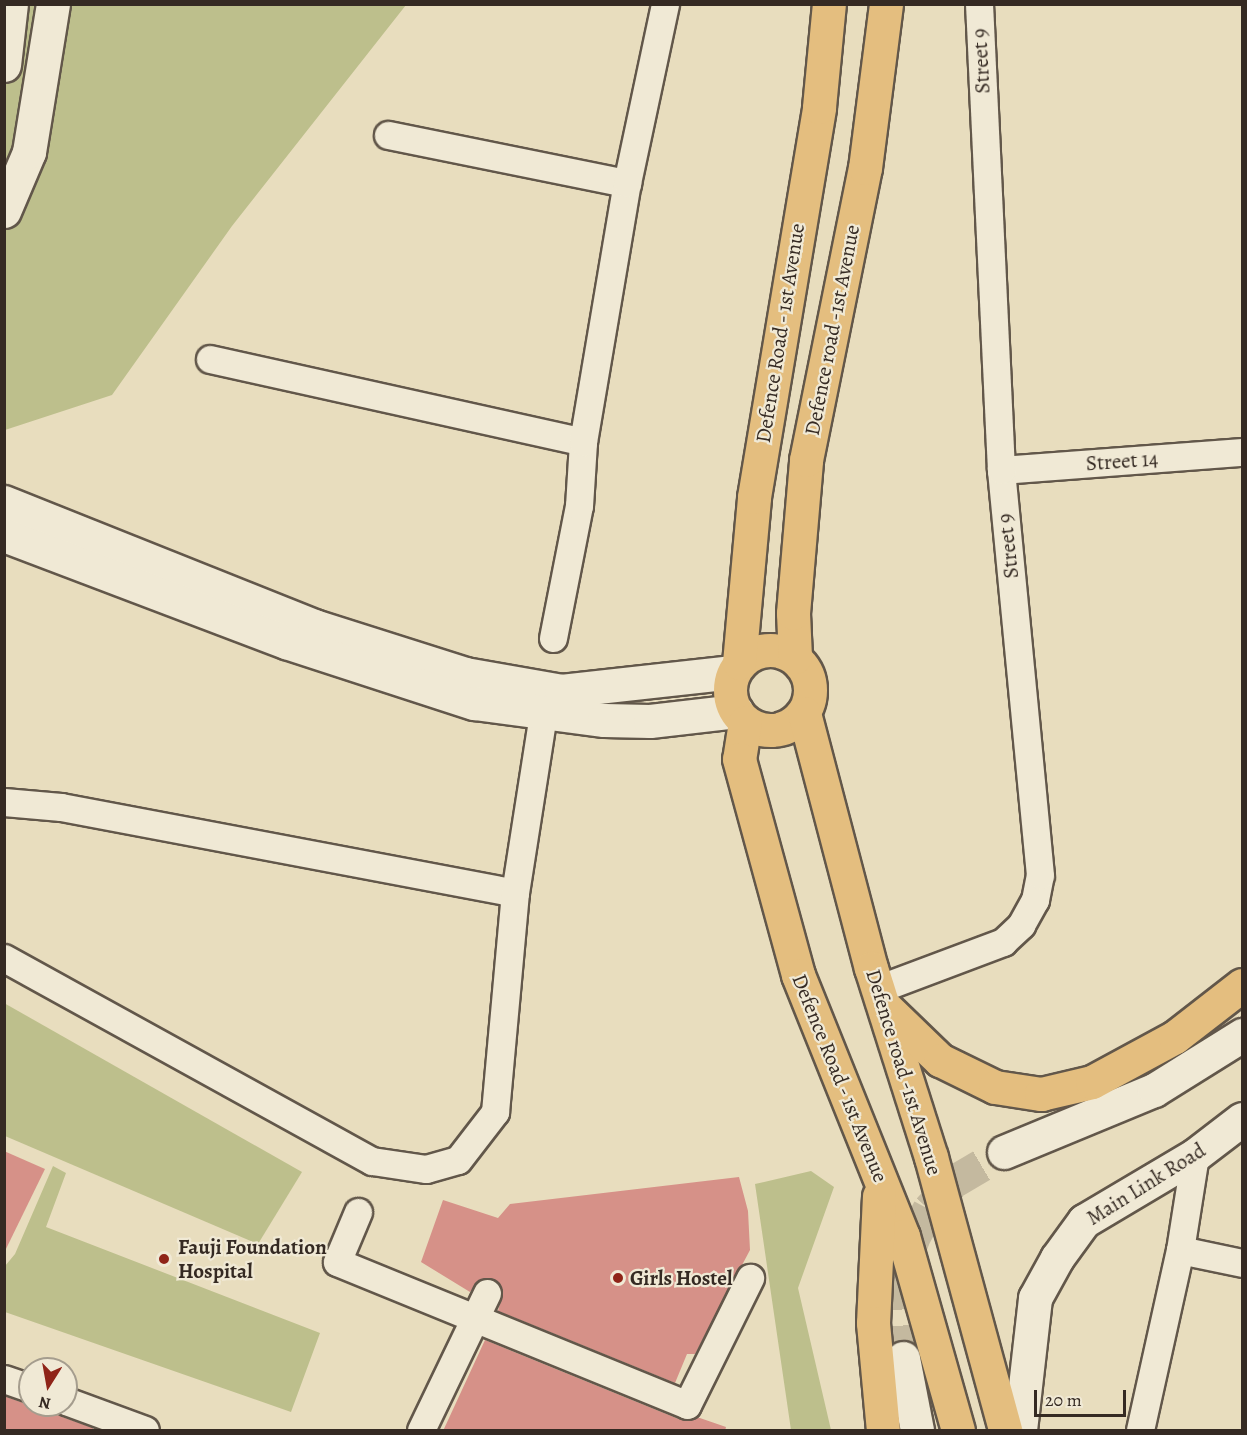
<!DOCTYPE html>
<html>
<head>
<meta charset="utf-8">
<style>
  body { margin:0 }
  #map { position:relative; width:1247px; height:1435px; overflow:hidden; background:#e8ddbe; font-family:Alegreya,serif }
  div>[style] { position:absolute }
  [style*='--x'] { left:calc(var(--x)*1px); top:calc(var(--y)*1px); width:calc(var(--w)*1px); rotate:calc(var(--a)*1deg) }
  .green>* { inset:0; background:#bdbf8c }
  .building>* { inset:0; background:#d69188 }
  .tertiary-tunnel>* { height:33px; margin-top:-16.5px; transform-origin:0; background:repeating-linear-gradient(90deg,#c4b99f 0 33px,transparent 0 49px) }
  .roads { filter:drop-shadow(2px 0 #62574a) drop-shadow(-2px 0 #62574a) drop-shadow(0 2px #62574a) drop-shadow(0 -2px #62574a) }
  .minor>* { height:27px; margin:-13.5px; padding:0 13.5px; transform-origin:13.5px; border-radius:13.5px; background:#f0e9d5 }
  .tertiary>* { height:33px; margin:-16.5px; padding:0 16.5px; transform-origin:16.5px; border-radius:16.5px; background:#f0e9d5 }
  .secondary>* { height:33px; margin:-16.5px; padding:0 16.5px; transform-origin:16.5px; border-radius:16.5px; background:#f0e9d5 }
  .primary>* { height:33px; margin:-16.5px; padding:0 16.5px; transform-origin:16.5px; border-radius:16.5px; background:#e4be7f }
  .primary>.ring { margin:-16.5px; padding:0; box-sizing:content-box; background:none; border:33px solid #e4be7f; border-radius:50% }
  .dots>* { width:16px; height:16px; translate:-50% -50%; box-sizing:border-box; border:3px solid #f0e9d5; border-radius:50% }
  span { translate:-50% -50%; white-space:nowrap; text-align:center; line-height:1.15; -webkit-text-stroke:4.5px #f0e9d5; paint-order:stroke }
  .street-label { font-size:21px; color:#352a23 }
  .poi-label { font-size:21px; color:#352a23; font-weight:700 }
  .left { translate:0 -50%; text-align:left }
  .frame { position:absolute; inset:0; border:6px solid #352a23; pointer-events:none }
  .north { position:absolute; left:18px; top:1357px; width:60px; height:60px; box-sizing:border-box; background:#f0e9d5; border:2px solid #a59d8e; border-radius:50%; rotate:191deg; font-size:16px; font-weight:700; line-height:24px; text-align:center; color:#352a23 }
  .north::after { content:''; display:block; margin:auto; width:21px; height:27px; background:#8f2418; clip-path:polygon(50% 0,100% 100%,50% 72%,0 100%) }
  .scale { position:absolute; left:1034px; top:1390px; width:92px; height:27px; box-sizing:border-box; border:3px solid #352a23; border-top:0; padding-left:8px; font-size:18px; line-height:21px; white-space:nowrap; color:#352a23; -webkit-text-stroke:4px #f0e9d5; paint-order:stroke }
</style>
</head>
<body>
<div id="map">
  <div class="green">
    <i style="clip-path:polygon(4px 5px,406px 5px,232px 226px,112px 395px,5px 430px)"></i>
    <i style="clip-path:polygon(4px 1003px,302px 1172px,258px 1244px,5px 1136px)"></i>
    <i style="clip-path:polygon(53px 1166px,66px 1173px,46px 1227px,320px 1333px,291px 1412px,5px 1312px,5px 1266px,15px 1254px)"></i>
    <i style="clip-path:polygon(811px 1171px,834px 1187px,798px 1288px,831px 1430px,791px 1430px,755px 1184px)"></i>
  </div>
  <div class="building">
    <i style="clip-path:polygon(4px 1151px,45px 1169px,4px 1253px)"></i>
    <i style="clip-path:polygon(739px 1177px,748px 1211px,750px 1250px,695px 1354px,687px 1354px,675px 1383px,498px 1311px,503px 1291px,493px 1279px,479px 1280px,470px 1292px,421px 1262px,443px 1200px,498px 1218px,510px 1204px)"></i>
    <i style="clip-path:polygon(485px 1340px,681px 1420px,697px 1417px,726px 1427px,725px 1431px,443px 1431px)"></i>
    <i style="clip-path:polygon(4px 1396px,93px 1428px,93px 1431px,4px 1431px)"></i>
  </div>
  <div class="tertiary-tunnel">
    <i style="--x:903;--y:1358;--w:90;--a:-91.3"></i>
    <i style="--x:901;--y:1268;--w:34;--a:-67"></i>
    <i style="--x:914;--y:1237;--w:32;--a:-62"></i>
    <i style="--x:929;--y:1209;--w:36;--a:-48"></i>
    <i style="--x:953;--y:1182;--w:59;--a:-30.5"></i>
  </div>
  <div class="roads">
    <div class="minor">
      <i style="--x:388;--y:135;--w:244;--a:11.4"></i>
      <i style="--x:210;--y:359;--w:382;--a:12.5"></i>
      <i style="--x:1001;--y:470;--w:242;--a:-4.3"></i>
      <i style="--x:553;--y:638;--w:135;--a:-78.9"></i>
      <i style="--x:579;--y:506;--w:64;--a:-86.4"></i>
      <i style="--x:583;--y:442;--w:263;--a:-80.4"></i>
      <i style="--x:627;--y:183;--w:183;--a:-78"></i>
      <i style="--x:4;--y:802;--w:57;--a:5"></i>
      <i style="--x:61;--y:807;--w:462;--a:10.7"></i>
      <i style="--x:4;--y:958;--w:420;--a:28.9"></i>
      <i style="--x:372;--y:1161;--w:55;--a:8.4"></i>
      <i style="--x:426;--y:1169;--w:33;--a:-16"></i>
      <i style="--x:458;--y:1160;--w:61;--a:-52.4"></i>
      <i style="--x:495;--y:1112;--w:220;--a:-84.8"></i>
      <i style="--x:515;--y:893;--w:181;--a:-81.1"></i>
      <i style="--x:878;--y:989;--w:134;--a:-20.6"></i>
      <i style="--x:1003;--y:942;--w:25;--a:-43"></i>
      <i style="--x:1021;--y:925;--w:29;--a:-61"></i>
      <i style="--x:1035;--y:900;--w:25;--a:-79"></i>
      <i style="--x:1040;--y:875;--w:407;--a:-95.5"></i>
      <i style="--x:1001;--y:470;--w:467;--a:-92.7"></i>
      <i style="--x:358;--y:1212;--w:54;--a:112.8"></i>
      <i style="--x:337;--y:1262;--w:378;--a:22.2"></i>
      <i style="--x:687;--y:1405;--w:142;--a:-63.6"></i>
      <i style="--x:1180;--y:1250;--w:63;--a:11.8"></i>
      <i style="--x:4;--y:1379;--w:28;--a:19"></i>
      <i style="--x:66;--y:1401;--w:84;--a:20.2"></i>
      <i style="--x:421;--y:1430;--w:152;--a:-64.3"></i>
      <i style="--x:1140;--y:1430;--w:184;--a:-77.5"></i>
      <i style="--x:1180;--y:1250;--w:96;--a:-81"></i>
    </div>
    <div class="tertiary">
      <i style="--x:1004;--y:1152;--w:162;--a:-22.5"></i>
      <i style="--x:1154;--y:1090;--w:104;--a:-32"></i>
      <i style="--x:903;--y:1358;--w:73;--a:79"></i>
      <i style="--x:1020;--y:1430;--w:133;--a:-83.5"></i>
      <i style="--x:1035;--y:1298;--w:46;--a:-61.2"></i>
      <i style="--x:1057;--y:1258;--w:46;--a:-53.9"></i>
      <i style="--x:1084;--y:1221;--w:129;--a:-30.7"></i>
      <i style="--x:1195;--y:1155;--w:59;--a:-37.5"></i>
    </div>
    <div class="secondary">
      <i style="--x:4;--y:65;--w:61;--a:-83.5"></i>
      <i style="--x:4;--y:211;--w:64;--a:-67"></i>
      <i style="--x:29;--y:152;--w:150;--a:-80.8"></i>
      <i style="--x:4;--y:502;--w:334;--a:21.8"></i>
      <i style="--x:314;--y:626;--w:158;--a:17.6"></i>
      <i style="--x:465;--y:674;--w:97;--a:10"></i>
      <i style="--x:561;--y:691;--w:173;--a:-6.3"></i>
      <i style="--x:4;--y:535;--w:302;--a:20.8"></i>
      <i style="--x:286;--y:642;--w:198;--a:18"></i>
      <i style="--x:474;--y:703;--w:131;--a:7.5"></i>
      <i style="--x:604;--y:720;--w:46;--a:1.2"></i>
      <i style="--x:650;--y:721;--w:87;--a:-6.6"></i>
    </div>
    <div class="primary">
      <i class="ring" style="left:730px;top:650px;width:47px;height:47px"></i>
      <i style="--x:795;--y:657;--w:44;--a:-92.6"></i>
      <i style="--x:793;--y:613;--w:154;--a:-85.1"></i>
      <i style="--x:806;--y:460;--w:298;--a:-78.6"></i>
      <i style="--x:865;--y:168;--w:165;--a:-82.7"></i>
      <i style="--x:739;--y:663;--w:167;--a:-84.8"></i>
      <i style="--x:754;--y:497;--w:395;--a:-80.5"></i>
      <i style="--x:819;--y:107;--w:103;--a:-84.5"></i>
      <i style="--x:804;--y:713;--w:264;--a:75.3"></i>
      <i style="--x:871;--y:968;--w:198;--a:72.4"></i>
      <i style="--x:931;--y:1157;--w:283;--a:74.8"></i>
      <i style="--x:745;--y:722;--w:37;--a:99"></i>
      <i style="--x:739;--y:759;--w:224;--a:74.7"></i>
      <i style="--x:798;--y:975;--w:281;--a:68.1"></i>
      <i style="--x:903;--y:1236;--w:202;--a:74.2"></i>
      <i style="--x:887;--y:1009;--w:74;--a:43.9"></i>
      <i style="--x:940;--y:1060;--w:61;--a:26.1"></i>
      <i style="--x:995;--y:1087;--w:47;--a:8.7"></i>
      <i style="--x:1041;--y:1094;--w:52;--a:-13.2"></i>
      <i style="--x:1092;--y:1082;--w:94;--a:-28.5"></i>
      <i style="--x:1175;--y:1037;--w:85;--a:-37.8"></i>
      <i style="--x:879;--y:1196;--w:127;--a:92.7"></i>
      <i style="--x:873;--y:1323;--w:107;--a:84.7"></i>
    </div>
  </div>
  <div class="dots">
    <i style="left:164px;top:1259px;background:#8f2418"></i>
    <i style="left:618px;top:1278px;background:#8f2418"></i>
  </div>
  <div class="street-label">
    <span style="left:981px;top:61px;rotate:-93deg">Street 9</span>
    <span style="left:832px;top:330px;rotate:-79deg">Defence road -1st Avenue</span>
    <span style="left:780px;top:333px;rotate:-81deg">Defence Road - 1st Avenue</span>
    <span style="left:1122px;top:461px;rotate:-4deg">Street 14</span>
    <span style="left:1008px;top:546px;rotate:-96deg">Street 9</span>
    <span style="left:904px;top:1072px;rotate:73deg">Defence road -1st Avenue</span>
    <span style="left:840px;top:1078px;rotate:68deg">Defence Road - 1st Avenue</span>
    <span style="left:1146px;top:1184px;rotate:-32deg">Main Link Road</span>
  </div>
  <div class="poi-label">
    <span class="left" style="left:178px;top:1259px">Fauji Foundation<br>Hospital</span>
    <span class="left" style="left:630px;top:1278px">Girls Hostel</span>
  </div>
  <div class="frame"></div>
  <div class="north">N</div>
  <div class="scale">20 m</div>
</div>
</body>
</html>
